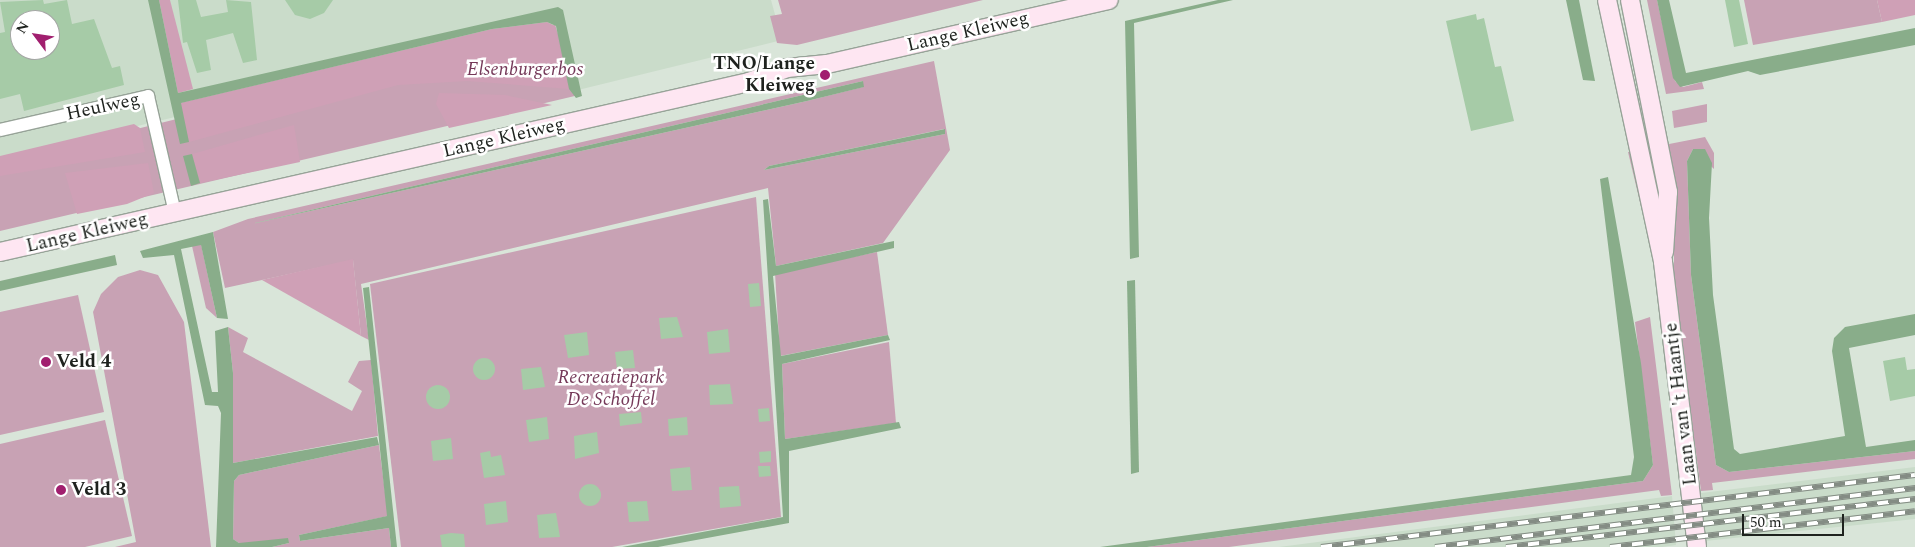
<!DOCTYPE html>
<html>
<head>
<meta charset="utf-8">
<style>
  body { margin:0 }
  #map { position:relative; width:1915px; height:547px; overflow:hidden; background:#d9e5d9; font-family:Spectral,serif }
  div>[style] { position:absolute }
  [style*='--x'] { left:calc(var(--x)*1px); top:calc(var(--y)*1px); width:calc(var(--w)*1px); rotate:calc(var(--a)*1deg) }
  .built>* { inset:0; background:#cadcca }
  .green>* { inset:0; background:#c8a2b4 }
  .forest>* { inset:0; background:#cfa0b6 }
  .water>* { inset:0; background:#89ad8a }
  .building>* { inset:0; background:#a6cba7 }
  .round { border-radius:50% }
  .roads { filter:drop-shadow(1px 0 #97a398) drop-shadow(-1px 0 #97a398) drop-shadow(0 1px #97a398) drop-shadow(0 -1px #97a398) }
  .street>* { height:12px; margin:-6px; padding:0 6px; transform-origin:6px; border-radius:6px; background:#fff }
  .secondary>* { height:18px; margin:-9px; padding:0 9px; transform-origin:9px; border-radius:9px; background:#fee6f2 }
  .rail>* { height:5.5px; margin-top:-2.75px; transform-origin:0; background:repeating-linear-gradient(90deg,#fff 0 11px,#848c84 0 22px); box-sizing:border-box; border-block:1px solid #848c84 }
  .dots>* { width:14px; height:14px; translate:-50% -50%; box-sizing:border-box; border:2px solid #fff; border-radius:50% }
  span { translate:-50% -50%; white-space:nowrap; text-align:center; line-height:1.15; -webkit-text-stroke:5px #fff; paint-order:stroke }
  .street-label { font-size:19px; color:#1e221e }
  .poi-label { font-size:19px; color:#1e221e; font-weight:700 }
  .right { translate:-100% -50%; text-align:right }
  .left { translate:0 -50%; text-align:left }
  .park-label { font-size:19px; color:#753959; font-style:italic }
  .north { position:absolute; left:10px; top:10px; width:50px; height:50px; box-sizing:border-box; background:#fff; border:1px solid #a5a7a5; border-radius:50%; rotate:301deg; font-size:14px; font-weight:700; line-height:20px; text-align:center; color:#1e221e }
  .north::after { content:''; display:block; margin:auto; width:18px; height:22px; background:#a11f6f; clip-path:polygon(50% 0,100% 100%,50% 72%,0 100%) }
  .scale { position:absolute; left:1742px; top:514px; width:102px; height:22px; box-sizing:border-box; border:2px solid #1e221e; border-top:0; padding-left:6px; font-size:15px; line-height:18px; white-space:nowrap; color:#1e221e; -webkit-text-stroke:4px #fff; paint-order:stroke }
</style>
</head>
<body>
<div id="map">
  <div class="built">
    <i style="clip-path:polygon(evenodd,0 0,771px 0,782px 40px,578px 90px,200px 111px,0 159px,0 0,20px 20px,50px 20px,50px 50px,20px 50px,20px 20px)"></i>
    <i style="clip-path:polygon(1915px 467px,1915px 519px,1705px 541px,1701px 493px)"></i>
    <i style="clip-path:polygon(1672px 496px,1676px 545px,1662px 547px,1279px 547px)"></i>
  </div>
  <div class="green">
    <i style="clip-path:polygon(778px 0,983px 0,797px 45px,777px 43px,770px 16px,782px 14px)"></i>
    <i style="clip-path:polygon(1647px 0,1657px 0,1675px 81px,1683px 87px,1702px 82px,1704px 89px,1666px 94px)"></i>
    <i style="clip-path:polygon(1744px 0,1877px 0,1882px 22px,1753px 45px)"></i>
    <i style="clip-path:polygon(555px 25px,579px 95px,0 231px,0 163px)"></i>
    <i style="clip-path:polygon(evenodd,934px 61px,950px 150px,883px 243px,776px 266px,768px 188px,361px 284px,369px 340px,361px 336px,353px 260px,225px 288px,213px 232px,248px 219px,934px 61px,863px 81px,863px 87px,807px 101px,247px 225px,863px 81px,934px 61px,944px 129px,945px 134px,764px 170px,769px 166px,944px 129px)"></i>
    <i style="clip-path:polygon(1707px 104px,1707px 122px,1674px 128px,1672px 111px)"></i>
    <i style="clip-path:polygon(1705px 137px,1714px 153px,1714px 169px,1693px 149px,1687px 161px,1691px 275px,1716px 465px,1729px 472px,1915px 451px,1915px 459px,1712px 483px,1713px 490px,1701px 491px,1674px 284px,1674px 223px,1664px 145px)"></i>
    <i style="clip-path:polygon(1634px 151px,1655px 265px,1628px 152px)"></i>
    <i style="clip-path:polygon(756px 197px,781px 517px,612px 547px,401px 547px,370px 284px)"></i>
    <i style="clip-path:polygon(201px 244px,217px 318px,206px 308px,192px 246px)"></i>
    <i style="clip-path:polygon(877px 252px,888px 335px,780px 356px,775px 273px)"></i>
    <i style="clip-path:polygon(140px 270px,158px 275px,184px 322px,211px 547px,115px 547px,136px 542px,93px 312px,101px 294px,118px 277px)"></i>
    <i style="clip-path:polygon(78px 295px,104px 412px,0 435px,0 312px)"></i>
    <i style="clip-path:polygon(1650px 317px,1672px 495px,1661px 496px,1659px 490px,1229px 547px,1147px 547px,1643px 481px,1653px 465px,1635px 322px)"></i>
    <i style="clip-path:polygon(228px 327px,248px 338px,243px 352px,352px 411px,362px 391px,348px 382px,359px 361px,371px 360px,378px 436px,233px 463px,233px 373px)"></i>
    <i style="clip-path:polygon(889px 342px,896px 423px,785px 439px,782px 364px)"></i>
    <i style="clip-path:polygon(105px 420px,132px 536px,85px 547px,0 547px,0 444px)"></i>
    <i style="clip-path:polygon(379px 445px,388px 516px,299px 535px,300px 541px,389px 528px,391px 547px,272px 547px,289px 543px,239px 543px,233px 539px,234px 481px,239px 475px)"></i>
  </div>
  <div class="forest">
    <i style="clip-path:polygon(159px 0,170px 0,193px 89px,178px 93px)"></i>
    <i style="clip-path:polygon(1877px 0,1915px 0,1915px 15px,1882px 22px)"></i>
    <i style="clip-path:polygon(547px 22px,555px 26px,569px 89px,467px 81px,398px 85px,189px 142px,180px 103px,492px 29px)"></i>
    <i style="clip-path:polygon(439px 93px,505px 95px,552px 105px,449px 128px,436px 104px)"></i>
    <i style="clip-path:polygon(134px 124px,140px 128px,145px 152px,0 176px,0 156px)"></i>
    <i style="clip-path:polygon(294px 125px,300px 162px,200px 183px,192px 154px)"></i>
    <i style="clip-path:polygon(148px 163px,154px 193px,127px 204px,77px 214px,65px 173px)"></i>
    <i style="clip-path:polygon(353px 259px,361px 336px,262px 280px)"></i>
  </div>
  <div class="water">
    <i style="clip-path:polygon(148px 0,159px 0,178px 93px,558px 7px,563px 10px,582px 96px,576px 98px,569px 89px,556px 26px,547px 22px,492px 29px,181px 103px,189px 142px,180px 144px)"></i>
    <i style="clip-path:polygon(1218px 0,1233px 0,1134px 23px,1139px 257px,1130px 259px,1125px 21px)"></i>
    <i style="clip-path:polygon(1566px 0,1579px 0,1595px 81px,1583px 80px)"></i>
    <i style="clip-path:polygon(1657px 0,1669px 0,1686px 73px,1915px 28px,1915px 45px,1760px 75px,1748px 71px,1680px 87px,1673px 78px)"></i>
    <i style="clip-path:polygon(863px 81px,864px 87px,807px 101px,247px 225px)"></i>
    <i style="clip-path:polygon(945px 129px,945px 134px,764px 170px,769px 166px)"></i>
    <i style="clip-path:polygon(1693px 149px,1705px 149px,1712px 163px,1709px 218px,1713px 295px,1734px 449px,1740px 454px,1845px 436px,1832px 351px,1834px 338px,1845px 327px,1915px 314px,1915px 335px,1849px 348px,1866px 447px,1915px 440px,1915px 451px,1729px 472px,1716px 465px,1691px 275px,1687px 161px)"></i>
    <i style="clip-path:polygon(192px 154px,200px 183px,191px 186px,183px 156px)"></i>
    <i style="clip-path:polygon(1608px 177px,1641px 363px,1653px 465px,1643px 481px,1147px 547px,1100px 547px,1631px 475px,1634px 457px,1600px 179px)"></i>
    <i style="clip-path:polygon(768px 199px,776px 266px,894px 241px,894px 248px,773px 276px,781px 356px,888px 335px,890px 340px,782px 364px,785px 439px,899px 422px,901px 428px,789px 451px,789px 523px,658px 547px,622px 547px,783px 517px,763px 200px)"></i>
    <i style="clip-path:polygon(213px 232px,228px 319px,217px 318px,201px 245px,181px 249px,212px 392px,218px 392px,215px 331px,228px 327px,233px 373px,233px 463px,377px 437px,379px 445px,239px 475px,234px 481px,233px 539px,239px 543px,288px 538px,289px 543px,272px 547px,216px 547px,221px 413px,218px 406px,205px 405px,174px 255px,143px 258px,140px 251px)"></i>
    <i style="clip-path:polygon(115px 255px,117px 265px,0 291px,0 281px)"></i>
    <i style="clip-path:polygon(1135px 280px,1139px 472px,1131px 474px,1127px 281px)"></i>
    <i style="clip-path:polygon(369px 287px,397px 547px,391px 547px,389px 528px,300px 541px,299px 535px,387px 516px,363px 288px)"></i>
  </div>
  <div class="building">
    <i style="clip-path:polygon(evenodd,43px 0,44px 4px,67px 0,72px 24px,94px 19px,112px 68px,120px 66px,124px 85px,24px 111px,20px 94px,0 99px,0 33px,5px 32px,0 2px,43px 0,20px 20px,50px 20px,50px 50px,20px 50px,20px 20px)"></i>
    <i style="clip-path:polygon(178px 0,196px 0,201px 17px,228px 12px,226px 0,251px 2px,257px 60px,243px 63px,233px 33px,206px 40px,211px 70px,197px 73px,187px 42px,183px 43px)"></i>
    <i style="clip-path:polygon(285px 0,333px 0,324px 13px,310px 19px,295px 15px)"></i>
    <i style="clip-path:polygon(1725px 0,1739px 0,1748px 44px,1734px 47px)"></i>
    <i style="clip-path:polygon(1476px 14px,1477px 20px,1484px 18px,1495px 67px,1501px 66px,1514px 121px,1471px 131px,1446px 21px)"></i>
    <i style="clip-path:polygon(759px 283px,761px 306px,750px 307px,748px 284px)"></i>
    <i style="clip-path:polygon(677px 317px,683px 337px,661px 339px,659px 318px)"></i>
    <i style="clip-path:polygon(728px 329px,730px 352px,709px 354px,707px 332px)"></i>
    <i style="clip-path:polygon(587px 332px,589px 355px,568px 358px,564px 335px)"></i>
    <i style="clip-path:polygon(633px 350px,635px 368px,617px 369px,615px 352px)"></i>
    <i style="clip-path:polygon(1905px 357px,1907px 370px,1915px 369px,1915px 396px,1890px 401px,1883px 361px)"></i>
    <i class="round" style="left:473px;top:358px;width:22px;height:22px"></i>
    <i style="clip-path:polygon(541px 367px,545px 387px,523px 390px,521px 369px)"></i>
    <i style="clip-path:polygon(730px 384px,733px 404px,710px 405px,709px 385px)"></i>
    <i class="round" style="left:426px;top:385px;width:24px;height:24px"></i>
    <i style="clip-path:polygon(769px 408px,770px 421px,759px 422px,758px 409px)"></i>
    <i style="clip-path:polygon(641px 412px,642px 423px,620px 426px,619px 414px)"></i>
    <i style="clip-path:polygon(547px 417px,549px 439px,529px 442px,526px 420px)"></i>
    <i style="clip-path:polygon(687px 417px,688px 435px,669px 436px,668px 419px)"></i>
    <i style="clip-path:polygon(597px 432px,599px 453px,575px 459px,574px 436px)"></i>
    <i style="clip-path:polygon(451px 438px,453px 459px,433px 461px,431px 441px)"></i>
    <i style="clip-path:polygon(490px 451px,491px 457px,501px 455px,505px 475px,484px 478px,480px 453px)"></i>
    <i style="clip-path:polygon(771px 451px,771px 462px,760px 463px,759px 452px)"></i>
    <i style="clip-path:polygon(758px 466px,770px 466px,771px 476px,759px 477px)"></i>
    <i style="clip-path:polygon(690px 467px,692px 490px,672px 491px,670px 469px)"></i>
    <i class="round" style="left:579px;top:484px;width:22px;height:22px"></i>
    <i style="clip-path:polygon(739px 486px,741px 506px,720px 508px,719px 487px)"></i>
    <i style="clip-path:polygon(506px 501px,508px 522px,486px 525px,484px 504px)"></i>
    <i style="clip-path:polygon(647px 501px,649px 521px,629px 522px,627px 502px)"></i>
    <i style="clip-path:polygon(556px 513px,560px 537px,539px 538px,537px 515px)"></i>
    <i style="clip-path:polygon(451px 533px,464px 534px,465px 547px,442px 547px,440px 535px)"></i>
  </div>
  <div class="roads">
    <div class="street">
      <i style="--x:0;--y:130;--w:152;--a:-12.9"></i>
      <i style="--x:148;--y:96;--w:120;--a:77"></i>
    </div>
    <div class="secondary">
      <i style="--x:1607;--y:0;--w:268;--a:77.9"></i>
      <i style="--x:1663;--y:262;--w:287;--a:83.2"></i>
      <i style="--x:1630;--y:0;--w:196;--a:78.8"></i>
      <i style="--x:1668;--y:192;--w:60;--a:93.8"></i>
      <i style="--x:0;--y:252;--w:768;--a:-12.79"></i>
      <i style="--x:749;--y:82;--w:40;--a:-20.2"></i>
      <i style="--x:787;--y:68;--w:40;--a:-5.7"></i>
      <i style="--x:827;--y:64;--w:289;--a:-12.8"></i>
    </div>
  </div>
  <div class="rail">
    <i style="--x:1321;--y:547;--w:598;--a:-6.91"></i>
    <i style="--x:1435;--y:547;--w:484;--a:-7"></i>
    <i style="--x:1506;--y:547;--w:412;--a:-6.7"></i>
    <i style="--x:1610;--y:547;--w:307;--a:-6.7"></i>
  </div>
  <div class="dots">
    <i style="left:825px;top:75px;background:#a11f6f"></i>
    <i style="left:46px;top:362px;background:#a11f6f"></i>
    <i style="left:61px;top:490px;background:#a11f6f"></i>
  </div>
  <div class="street-label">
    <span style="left:968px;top:32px;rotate:-13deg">Lange Kleiweg</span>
    <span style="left:103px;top:107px;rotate:-12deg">Heulweg</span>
    <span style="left:504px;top:138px;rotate:-13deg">Lange Kleiweg</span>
    <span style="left:87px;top:233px;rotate:-13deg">Lange Kleiweg</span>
    <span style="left:1681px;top:404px;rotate:-97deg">Laan van 't Haantje</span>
  </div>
  <div class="poi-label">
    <span class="right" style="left:815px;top:75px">TNO/Lange<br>Kleiweg</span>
    <span class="left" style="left:56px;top:362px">Veld 4</span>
    <span class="left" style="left:71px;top:490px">Veld 3</span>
  </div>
  <div class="park-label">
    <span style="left:525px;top:70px">Elsenburgerbos</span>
    <span style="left:611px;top:389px">Recreatiepark<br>De Schoffel</span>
  </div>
  <div class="north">N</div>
  <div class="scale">50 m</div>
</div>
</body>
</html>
